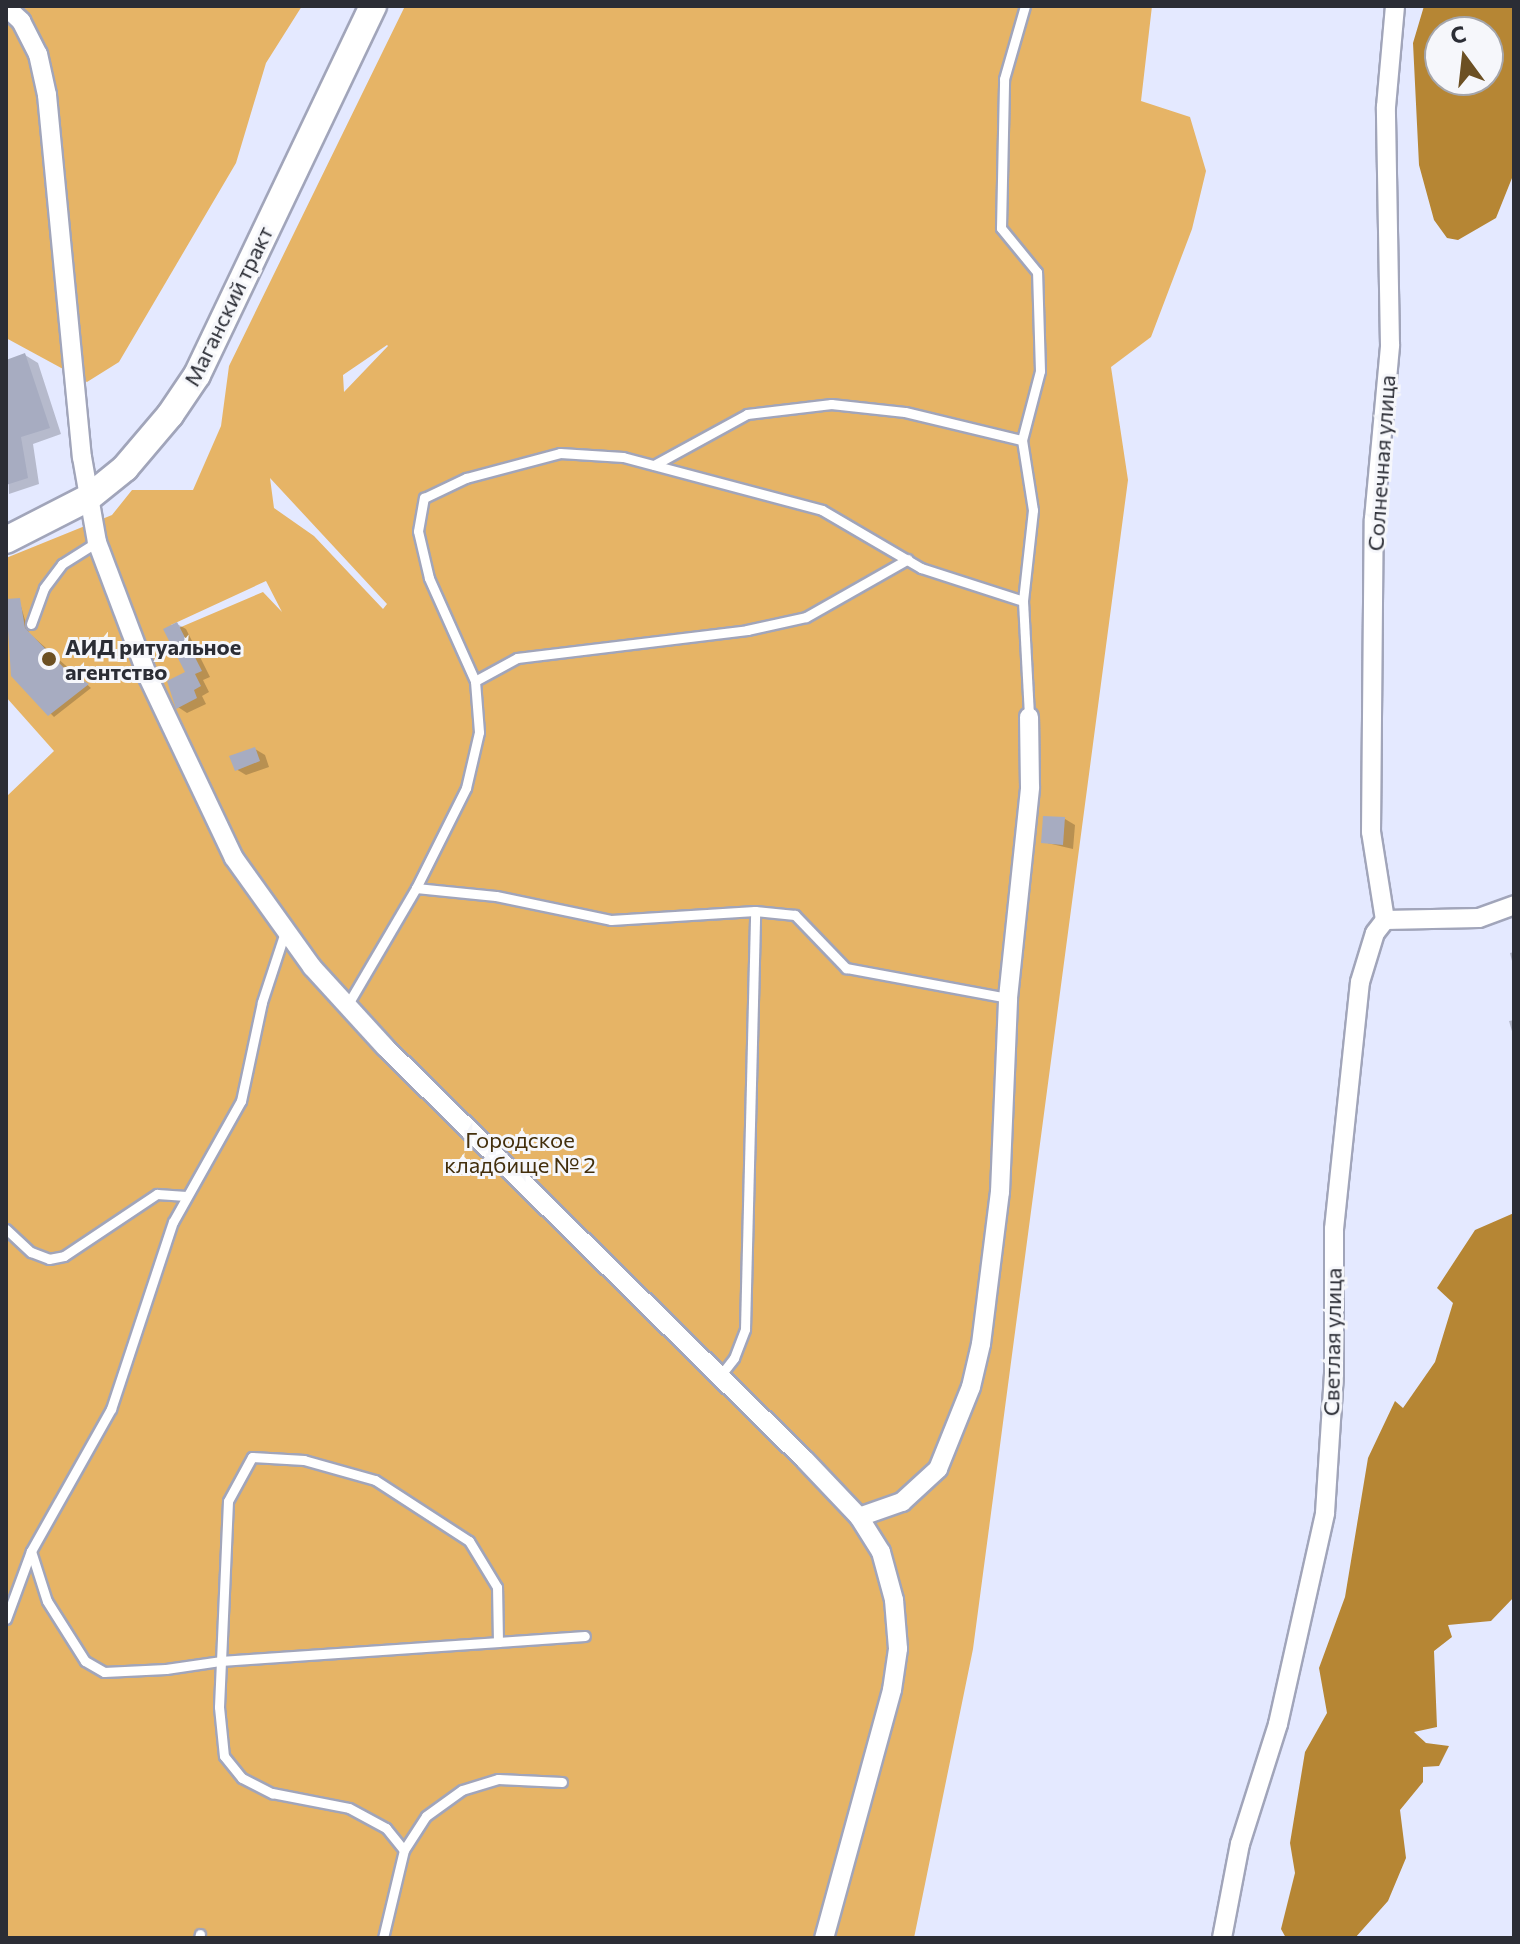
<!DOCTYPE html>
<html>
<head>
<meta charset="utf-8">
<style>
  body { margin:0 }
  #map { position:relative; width:1520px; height:1944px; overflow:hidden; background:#e4e9ff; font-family:Commissioner,sans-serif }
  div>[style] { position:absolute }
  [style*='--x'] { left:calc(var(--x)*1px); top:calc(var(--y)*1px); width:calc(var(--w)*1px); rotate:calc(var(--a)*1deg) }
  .green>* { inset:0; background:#e6b466 }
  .water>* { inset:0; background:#b68634 }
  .shadow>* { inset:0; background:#0003 }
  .building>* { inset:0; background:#a7acc1 }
  .roads { filter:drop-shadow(2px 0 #a1a5ba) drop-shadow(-2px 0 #a1a5ba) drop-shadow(0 2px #a1a5ba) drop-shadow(0 -2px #a1a5ba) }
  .lane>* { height:9px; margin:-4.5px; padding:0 4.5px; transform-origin:4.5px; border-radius:4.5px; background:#fff }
  .street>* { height:18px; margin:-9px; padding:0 9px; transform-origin:9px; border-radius:9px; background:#fff }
  .secondary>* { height:26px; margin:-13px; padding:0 13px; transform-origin:13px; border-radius:13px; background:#fff }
  .dots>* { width:22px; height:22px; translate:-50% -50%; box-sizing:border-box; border:4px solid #f6f7fb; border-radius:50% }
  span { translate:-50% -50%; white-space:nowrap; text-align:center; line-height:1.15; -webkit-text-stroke:6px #f6f7fb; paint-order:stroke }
  .street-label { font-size:22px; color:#2b2d35 }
  .poi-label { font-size:22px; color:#2b2d35; font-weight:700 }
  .left { translate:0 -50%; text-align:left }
  .park-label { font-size:22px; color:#432f0c }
  .frame { position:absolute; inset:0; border:8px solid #2b2d35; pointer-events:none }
  .north { position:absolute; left:1424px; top:16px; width:80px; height:80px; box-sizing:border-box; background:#f6f7fb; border:2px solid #a5a6ac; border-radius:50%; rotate:345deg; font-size:22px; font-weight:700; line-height:32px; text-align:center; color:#2b2d35 }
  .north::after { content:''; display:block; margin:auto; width:28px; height:36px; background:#6c5023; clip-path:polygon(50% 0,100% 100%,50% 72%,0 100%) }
</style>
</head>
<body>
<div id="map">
  <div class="green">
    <i style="clip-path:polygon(6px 6px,302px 6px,266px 63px,236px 163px,119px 362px,87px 382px,6px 338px)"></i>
    <i style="clip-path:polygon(evenodd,405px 6px,1152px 6px,1141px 101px,1190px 117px,1206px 171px,1192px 229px,1151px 337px,1111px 367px,1128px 480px,973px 1649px,914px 1938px,6px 1938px,6px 797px,54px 751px,6px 697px,6px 558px,112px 515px,132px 490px,193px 490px,221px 426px,229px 366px,405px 6px,387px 345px,388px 346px,344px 392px,343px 375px,387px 345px,405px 6px,270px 478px,387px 604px,383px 609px,314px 536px,274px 508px,270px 478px,405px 6px,266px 581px,282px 612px,263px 592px,174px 630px,171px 625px,266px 581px)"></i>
  </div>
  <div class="water">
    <i style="clip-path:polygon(evenodd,1424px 6px,1514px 6px,1514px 173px,1496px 218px,1458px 240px,1447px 238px,1434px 220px,1419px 165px,1413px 43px,1424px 6px,1440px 32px,1488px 32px,1488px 80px,1440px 80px,1440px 32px)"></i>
    <i style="clip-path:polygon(1514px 1213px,1514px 1597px,1491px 1621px,1448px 1625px,1452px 1637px,1434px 1651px,1437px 1727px,1414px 1732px,1426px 1743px,1449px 1746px,1439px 1766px,1423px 1767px,1423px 1782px,1400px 1810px,1406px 1858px,1388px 1901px,1355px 1938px,1286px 1938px,1281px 1929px,1295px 1873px,1290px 1843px,1305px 1752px,1327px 1713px,1319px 1668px,1345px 1597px,1368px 1458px,1395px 1401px,1403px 1408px,1435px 1362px,1453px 1303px,1437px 1288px,1475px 1230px)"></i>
  </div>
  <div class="shadow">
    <i style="clip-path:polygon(25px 355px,38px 363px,61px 434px,33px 444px,39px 484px,9px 494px,6px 362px)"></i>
    <i style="clip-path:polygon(19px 600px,29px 633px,91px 688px,54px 717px,13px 675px)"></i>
    <i style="clip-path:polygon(177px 624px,186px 629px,210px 677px,203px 680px,209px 692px,202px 696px,206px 704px,187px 713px,178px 707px,187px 673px)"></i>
    <i style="clip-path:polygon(255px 749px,265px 755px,269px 767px,246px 775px,236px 769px)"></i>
    <i style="clip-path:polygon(1065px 819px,1075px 825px,1073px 849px,1043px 842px)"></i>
    <i style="clip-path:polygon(1514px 952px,1514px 969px,1510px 953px)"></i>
    <i style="clip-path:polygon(1514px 1020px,1514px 1038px,1509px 1021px)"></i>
  </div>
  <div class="building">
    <i style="clip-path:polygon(25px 353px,50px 428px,21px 437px,28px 478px,6px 485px,6px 360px)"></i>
    <i style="clip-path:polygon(20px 598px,25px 628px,67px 671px,89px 684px,48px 716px,11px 676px,6px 599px)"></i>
    <i style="clip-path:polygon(177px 622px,202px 671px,195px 674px,201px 686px,194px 690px,197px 698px,176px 709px,167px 681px,185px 672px,163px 629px)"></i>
    <i style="clip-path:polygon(255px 747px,260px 761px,235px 771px,229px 756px)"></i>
    <i style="clip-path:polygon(1043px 816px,1065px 817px,1063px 845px,1041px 843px)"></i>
  </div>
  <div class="roads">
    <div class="lane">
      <i style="--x:1022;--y:440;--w:71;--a:-75.4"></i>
      <i style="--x:1040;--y:371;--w:99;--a:-91.7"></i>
      <i style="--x:1037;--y:272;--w:57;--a:-129.3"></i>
      <i style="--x:1001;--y:228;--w:149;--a:-88.8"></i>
      <i style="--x:1004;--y:79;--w:76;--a:-74"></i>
      <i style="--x:654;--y:465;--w:106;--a:-28.7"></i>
      <i style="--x:747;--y:414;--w:85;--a:-6.8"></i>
      <i style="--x:831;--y:404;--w:74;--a:6.2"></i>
      <i style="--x:905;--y:412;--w:120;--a:13.5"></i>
      <i style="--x:1022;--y:440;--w:71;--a:81.1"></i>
      <i style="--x:1033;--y:510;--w:92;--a:96.3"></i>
      <i style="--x:31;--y:624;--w:38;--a:-70"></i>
      <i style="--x:44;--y:588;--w:30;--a:-53"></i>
      <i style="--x:62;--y:564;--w:41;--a:-32.2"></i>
      <i style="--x:475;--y:681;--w:48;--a:-28.7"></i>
      <i style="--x:517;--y:658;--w:232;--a:-6.9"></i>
      <i style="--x:747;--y:630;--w:60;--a:-12.4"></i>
      <i style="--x:806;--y:617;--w:117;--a:-29.6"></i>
      <i style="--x:416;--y:888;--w:80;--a:5.7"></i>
      <i style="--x:496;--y:896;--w:117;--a:11.8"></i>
      <i style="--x:611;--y:920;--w:144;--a:-3.6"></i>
      <i style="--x:755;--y:911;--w:40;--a:5.7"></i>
      <i style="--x:795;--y:915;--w:74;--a:46.1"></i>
      <i style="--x:846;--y:968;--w:165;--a:10.5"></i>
      <i style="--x:348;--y:1004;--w:134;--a:-59.6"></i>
      <i style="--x:416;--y:888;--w:112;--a:-63.4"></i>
      <i style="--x:466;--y:788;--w:57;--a:-76.9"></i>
      <i style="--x:479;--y:732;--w:51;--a:-94.5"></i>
      <i style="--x:475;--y:681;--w:113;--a:-114.1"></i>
      <i style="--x:429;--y:578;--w:48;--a:-103.2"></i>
      <i style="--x:418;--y:531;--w:34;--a:-80"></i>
      <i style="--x:424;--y:498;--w:47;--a:-25.5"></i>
      <i style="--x:466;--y:478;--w:97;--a:-14.9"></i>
      <i style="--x:560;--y:453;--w:63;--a:3.6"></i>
      <i style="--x:623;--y:457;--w:206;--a:14.9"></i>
      <i style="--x:822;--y:510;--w:115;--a:30.4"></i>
      <i style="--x:921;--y:568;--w:107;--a:17.9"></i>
      <i style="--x:1023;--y:601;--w:116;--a:87"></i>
      <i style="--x:6;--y:1229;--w:34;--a:43"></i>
      <i style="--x:31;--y:1252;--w:19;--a:21"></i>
      <i style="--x:49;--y:1259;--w:15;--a:-11"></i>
      <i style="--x:64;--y:1256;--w:112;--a:-33.7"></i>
      <i style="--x:157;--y:1194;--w:29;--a:4"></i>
      <i style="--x:720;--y:1376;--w:23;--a:-52"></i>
      <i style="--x:734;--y:1358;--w:31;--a:-69"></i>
      <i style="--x:745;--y:1329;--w:418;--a:-88.6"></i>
      <i style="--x:31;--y:1551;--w:52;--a:72.3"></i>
      <i style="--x:47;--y:1601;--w:71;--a:57.7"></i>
      <i style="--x:85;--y:1661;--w:22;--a:30"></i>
      <i style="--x:104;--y:1672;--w:62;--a:-2.8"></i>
      <i style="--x:166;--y:1669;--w:56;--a:-8.3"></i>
      <i style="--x:221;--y:1661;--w:278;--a:-3.9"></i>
      <i style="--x:498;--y:1642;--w:55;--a:-91"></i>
      <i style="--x:497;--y:1587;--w:54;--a:-121.3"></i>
      <i style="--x:469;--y:1541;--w:112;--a:-147"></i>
      <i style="--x:375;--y:1480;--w:74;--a:-164.3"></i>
      <i style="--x:304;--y:1460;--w:52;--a:-176.7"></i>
      <i style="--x:252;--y:1457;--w:50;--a:118.6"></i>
      <i style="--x:228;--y:1501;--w:160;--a:92.5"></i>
      <i style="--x:221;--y:1661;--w:46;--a:92.5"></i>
      <i style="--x:219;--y:1707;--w:49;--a:84.2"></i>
      <i style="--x:224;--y:1756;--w:28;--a:51"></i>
      <i style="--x:242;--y:1778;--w:34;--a:27"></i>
      <i style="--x:272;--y:1793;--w:78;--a:11"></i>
      <i style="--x:349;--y:1808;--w:42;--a:28.4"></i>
      <i style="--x:386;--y:1828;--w:28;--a:51"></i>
      <i style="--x:6;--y:1619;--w:72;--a:-69.8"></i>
      <i style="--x:31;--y:1551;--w:163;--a:-60.6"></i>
      <i style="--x:111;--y:1409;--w:197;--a:-71.7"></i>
      <i style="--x:173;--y:1222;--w:139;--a:-60.7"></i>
      <i style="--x:241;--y:1101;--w:101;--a:-78"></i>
      <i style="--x:262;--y:1002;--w:74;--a:-71.8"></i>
      <i style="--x:498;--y:1642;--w:87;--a:-3.9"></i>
      <i style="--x:199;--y:1938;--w:4;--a:-76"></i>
      <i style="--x:383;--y:1938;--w:90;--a:-76.6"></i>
      <i style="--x:404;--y:1850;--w:40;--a:-57.1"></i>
      <i style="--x:426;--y:1816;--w:44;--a:-35.8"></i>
      <i style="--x:462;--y:1790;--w:38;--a:-17"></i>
      <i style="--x:498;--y:1779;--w:64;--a:2.7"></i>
    </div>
    <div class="street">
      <i style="--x:6;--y:7;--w:21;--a:43"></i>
      <i style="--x:21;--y:21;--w:37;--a:63"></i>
      <i style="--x:38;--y:54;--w:42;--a:77.6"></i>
      <i style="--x:47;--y:95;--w:364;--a:84.5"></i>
      <i style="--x:82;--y:457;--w:86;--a:80"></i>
      <i style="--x:97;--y:542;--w:144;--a:69.3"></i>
      <i style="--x:148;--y:677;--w:200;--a:64.6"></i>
      <i style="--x:234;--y:858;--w:134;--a:54.4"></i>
      <i style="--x:312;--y:967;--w:108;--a:47.6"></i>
      <i style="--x:385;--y:1047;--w:589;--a:44.52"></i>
      <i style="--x:805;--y:1460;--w:79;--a:46.5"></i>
      <i style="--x:859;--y:1517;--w:41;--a:57.8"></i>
      <i style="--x:881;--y:1552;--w:50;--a:74.8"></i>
      <i style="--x:894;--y:1600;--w:49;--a:85.3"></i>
      <i style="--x:898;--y:1649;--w:41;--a:98.3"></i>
      <i style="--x:892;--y:1690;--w:257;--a:105.3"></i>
      <i style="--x:1385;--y:920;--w:89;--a:-99"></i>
      <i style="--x:1371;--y:832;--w:313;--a:-89.5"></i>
      <i style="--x:1374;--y:519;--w:175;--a:-84.7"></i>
      <i style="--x:1390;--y:345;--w:238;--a:-91"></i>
      <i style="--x:1386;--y:107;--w:101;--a:-84.9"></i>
      <i style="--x:859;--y:1517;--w:46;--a:-19.2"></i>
      <i style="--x:902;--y:1502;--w:49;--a:-42.5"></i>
      <i style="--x:938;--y:1469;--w:88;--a:-68.1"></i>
      <i style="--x:971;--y:1387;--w:44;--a:-76.9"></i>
      <i style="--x:981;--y:1344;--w:153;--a:-82.9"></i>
      <i style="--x:1000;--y:1192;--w:194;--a:-87.6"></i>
      <i style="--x:1008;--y:998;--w:212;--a:-84"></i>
      <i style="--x:1030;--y:787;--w:70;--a:-90.8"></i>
      <i style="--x:1222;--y:1938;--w:96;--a:-79.2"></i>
      <i style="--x:1240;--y:1844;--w:126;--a:-72.4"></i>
      <i style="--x:1278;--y:1724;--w:216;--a:-77.4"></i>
      <i style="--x:1325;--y:1513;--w:140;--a:-86.3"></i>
      <i style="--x:1334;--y:1373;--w:144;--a:-90"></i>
      <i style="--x:1334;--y:1229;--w:248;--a:-84"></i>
      <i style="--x:1360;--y:982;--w:51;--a:-73"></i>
      <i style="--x:1375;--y:933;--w:16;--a:-52"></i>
      <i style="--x:1385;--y:920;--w:94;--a:-1.2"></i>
      <i style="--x:1479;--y:918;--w:37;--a:-20"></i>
    </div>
    <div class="secondary">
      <i style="--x:6;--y:540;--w:92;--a:-27.1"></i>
      <i style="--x:88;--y:498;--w:48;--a:-39"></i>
      <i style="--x:125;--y:468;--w:70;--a:-49.7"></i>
      <i style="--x:170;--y:415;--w:48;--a:-56"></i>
      <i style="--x:197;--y:375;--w:409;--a:-64.5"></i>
    </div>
  </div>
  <div class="dots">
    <i style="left:49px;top:659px;background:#6c5023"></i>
  </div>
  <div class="street-label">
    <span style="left:228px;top:306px;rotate:-64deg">Маганский тракт</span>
    <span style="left:1381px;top:463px;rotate:-86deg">Солнечная улица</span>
    <span style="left:1332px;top:1342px;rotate:-89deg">Светлая улица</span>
  </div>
  <div class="poi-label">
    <span class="left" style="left:65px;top:659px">АИД ритуальное<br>агентство</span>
  </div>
  <div class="park-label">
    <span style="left:520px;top:1152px">Городское<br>кладбище № 2</span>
  </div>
  <div class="frame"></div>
  <div class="north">С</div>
</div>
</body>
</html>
